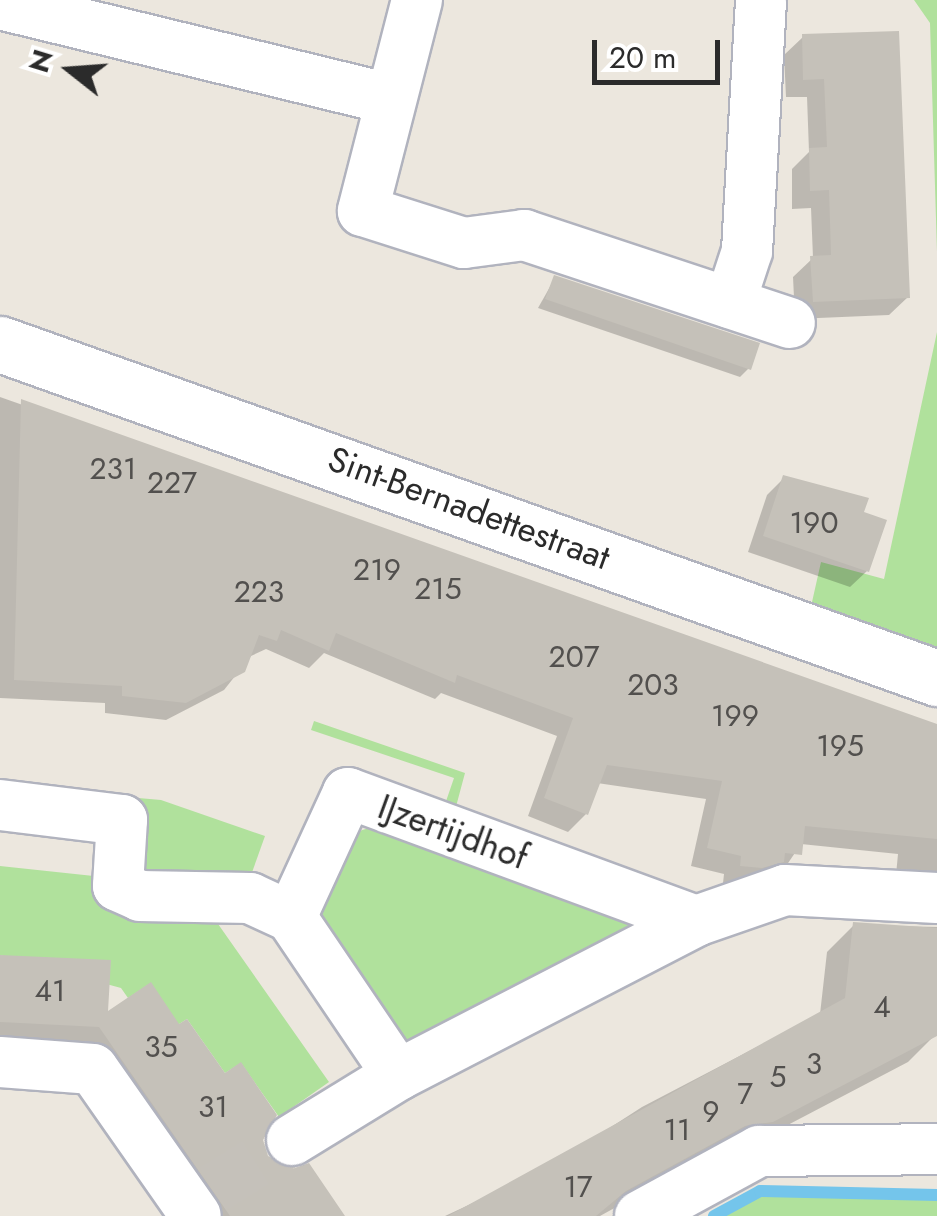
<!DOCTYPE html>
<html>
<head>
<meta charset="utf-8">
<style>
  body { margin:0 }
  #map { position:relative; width:937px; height:1216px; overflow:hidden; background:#ece7de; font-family:Jost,sans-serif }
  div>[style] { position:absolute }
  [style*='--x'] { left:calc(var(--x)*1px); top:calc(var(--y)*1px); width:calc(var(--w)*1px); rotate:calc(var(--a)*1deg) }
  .green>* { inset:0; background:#b0e19c }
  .shadow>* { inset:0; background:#0003 }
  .stream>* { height:12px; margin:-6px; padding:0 6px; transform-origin:6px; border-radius:6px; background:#74c5eb }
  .building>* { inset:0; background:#c5c1b9 }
  .street-tunnel>* { height:50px; margin-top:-25px; transform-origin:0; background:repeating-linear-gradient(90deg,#c5c1ba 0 50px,transparent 0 75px) }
  .roads { filter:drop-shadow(2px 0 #b1b3be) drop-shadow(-2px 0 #b1b3be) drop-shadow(0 2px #b1b3be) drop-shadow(0 -2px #b1b3be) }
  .street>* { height:50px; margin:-25px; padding:0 25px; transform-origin:25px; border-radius:25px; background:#fff }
  .secondary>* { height:55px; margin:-27.5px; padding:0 27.5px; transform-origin:27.5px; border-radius:27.5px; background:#fff }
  span { translate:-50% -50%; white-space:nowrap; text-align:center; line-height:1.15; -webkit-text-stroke:9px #fff; paint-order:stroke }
  .number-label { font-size:30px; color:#52504e }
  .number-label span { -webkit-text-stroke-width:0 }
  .street-label { font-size:35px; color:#2b2b2b }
  .north { position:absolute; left:20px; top:20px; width:100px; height:100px; -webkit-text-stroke:8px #fff; paint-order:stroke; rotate:287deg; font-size:28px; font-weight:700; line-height:40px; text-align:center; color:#2b2b2b }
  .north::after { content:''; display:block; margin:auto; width:35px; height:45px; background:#2b2b2b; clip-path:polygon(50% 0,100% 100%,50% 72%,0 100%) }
  .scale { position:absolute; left:592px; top:40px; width:128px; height:45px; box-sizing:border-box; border:5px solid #2b2b2b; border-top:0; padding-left:12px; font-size:30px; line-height:35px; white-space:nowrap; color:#2b2b2b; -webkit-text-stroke:8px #fff; paint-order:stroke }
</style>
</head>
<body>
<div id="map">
  <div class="green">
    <i style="clip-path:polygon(914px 0,937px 0,937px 252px,930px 23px)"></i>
    <i style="clip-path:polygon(937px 332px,937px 656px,810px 611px,821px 562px,884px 579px)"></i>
    <i style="clip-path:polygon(314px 721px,465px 773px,454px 814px,443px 810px,454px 778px,311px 730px)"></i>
    <i style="clip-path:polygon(127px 797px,161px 800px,265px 836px,245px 892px,136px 885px)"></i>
    <i style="clip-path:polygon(372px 827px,623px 917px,632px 926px,412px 1051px,317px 923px,350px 834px)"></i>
    <i style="clip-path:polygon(0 866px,103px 877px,204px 904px,329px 1082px,279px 1117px,241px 1063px,225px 1073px,187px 1019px,176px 1026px,151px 983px,128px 998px,121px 988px,0 955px)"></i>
    <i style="clip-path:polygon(760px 1191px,937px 1195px,937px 1216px,714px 1216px)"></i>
  </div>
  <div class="shadow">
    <i style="clip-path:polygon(897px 33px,908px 297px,889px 315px,795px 319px,793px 277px,813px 258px,811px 208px,792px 209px,792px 169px,809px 152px,807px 97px,786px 97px,784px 55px,803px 37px)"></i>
    <i style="clip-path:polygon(555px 278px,749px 368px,740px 377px,538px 308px)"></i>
    <i style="clip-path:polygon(0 397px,937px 726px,937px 888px,895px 885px,898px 854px,801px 844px,782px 872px,742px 884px,723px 883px,724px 874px,691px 866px,706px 799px,597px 783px,586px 814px,568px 832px,528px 816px,557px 736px,441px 693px,435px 699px,324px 653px,309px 668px,266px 649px,251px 656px,224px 690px,166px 720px,105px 713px,105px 703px,0 698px)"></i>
    <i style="clip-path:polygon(784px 478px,861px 513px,867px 571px,850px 587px,748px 552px,767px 495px)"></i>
    <i style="clip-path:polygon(854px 925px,937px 927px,935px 1035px,908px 1062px,744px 1148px,716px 1152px,600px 1216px,445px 1216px,546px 1169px,642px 1107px,820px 1014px,827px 952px)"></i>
    <i style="clip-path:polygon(0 958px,105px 1016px,261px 1139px,266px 1158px,342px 1216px,185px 1216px,72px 1053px,0 1049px)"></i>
  </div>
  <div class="stream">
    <i style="--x:714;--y:1216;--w:52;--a:-28.5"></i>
    <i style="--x:760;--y:1191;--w:177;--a:1.3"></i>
  </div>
  <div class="building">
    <i style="clip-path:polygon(899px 31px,910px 298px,813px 302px,810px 256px,831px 255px,829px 190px,810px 191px,809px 148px,827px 147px,824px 79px,803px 80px,802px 34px)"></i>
    <i style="clip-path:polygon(554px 275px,760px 343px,751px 370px,545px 299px)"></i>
    <i style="clip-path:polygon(21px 399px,937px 724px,937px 839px,805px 826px,802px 855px,785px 853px,784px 862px,762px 868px,740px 866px,741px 856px,707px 848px,722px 781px,607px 765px,588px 815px,544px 798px,573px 718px,457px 675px,455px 683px,336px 633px,329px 651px,281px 630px,277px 641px,259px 635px,245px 672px,186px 703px,122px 696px,122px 686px,14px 680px)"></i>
    <i style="clip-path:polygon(783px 475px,869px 498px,864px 512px,887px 520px,869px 572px,763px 536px)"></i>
    <i style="clip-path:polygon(853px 922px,937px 928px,937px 1036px,773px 1122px,745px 1126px,626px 1191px,596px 1216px,448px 1216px,845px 998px)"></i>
    <i style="clip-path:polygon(0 955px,111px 960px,108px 1011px,151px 982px,179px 1024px,187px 1019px,225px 1073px,241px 1062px,277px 1115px,263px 1140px,268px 1156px,292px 1169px,309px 1163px,345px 1216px,230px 1216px,99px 1027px,0 1022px)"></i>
  </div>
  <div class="street-tunnel">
    <i style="--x:213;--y:1189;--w:93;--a:-31.8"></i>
  </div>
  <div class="roads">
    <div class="street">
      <i style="--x:417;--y:0;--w:218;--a:104.4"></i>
      <i style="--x:363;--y:211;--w:106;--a:17.6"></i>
      <i style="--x:464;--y:243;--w:61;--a:-7.6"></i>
      <i style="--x:524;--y:235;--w:280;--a:18.3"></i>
      <i style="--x:0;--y:4;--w:402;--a:13.7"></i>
      <i style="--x:730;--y:303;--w:55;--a:-71.9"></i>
      <i style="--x:747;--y:251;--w:251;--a:-86.8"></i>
      <i style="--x:0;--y:805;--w:123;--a:7"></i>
      <i style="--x:122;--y:820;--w:66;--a:93.5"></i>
      <i style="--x:118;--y:886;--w:24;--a:24"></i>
      <i style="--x:140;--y:896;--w:110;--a:1"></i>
      <i style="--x:250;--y:898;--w:45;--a:24.9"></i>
      <i style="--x:696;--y:921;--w:94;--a:-19.2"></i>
      <i style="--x:785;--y:890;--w:152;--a:3"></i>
      <i style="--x:0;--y:1062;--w:93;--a:4.3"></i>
      <i style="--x:93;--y:1069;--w:179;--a:55"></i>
      <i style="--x:292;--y:1140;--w:124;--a:-31.5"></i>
      <i style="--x:398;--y:1075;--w:335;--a:-27.3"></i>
      <i style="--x:696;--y:921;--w:371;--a:-159.8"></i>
      <i style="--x:348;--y:793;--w:136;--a:114.7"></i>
      <i style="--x:291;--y:917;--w:191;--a:55.9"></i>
      <i style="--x:640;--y:1216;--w:136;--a:-28.6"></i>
      <i style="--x:759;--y:1151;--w:178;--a:-0.6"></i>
    </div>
    <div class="secondary">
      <i style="--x:0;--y:344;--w:995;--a:19.62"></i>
    </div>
  </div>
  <div class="number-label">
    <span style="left:113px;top:469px">231</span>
    <span style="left:172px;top:483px">227</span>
    <span style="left:814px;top:523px">190</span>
    <span style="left:377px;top:570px">219</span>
    <span style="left:438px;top:589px">215</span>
    <span style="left:259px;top:592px">223</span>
    <span style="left:574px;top:657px">207</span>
    <span style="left:653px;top:685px">203</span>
    <span style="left:735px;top:716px">199</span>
    <span style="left:840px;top:746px">195</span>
    <span style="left:50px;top:991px">41</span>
    <span style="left:882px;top:1007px">4</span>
    <span style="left:161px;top:1047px">35</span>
    <span style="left:814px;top:1064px">3</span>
    <span style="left:778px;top:1077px">5</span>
    <span style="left:745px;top:1094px">7</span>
    <span style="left:213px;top:1107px">31</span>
    <span style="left:711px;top:1112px">9</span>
    <span style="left:677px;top:1130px">11</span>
    <span style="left:578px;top:1187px">17</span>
  </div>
  <div class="street-label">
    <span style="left:469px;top:508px;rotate:20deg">Sint-Bernadettestraat</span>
    <span style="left:453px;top:832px;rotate:20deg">IJzertijdhof</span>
  </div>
  <div class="north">N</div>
  <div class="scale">20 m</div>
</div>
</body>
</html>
